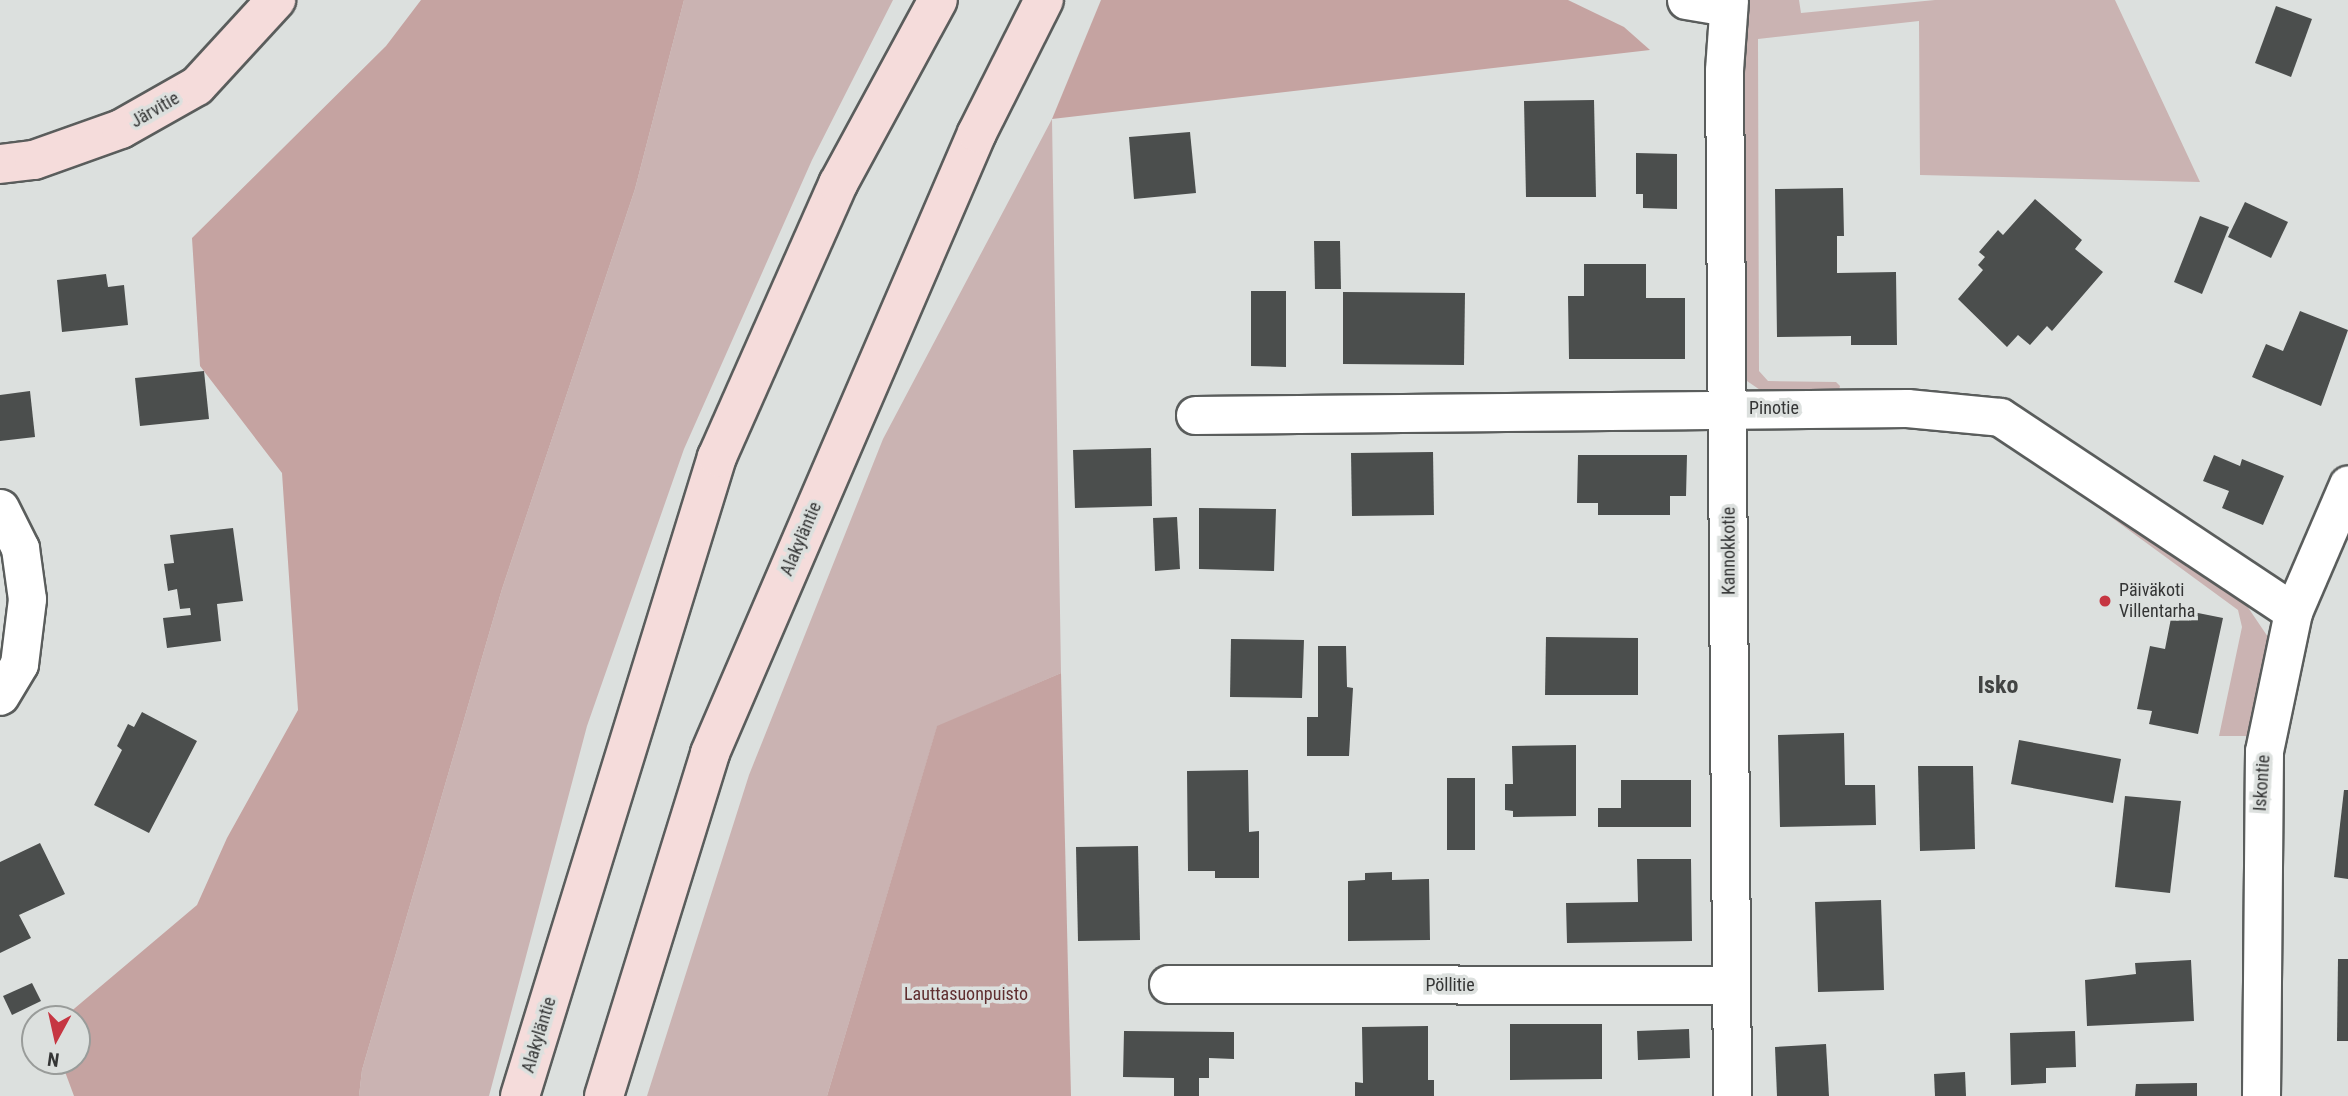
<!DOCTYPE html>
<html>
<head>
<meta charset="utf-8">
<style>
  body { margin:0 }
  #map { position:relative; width:2348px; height:1096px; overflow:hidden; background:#dce0de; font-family:"Roboto Condensed",sans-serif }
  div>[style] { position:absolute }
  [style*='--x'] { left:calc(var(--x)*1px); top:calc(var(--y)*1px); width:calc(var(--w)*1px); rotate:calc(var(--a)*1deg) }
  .green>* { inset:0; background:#cab3b2 }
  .forest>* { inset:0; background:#c5a3a1 }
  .building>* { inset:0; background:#4b4e4d }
  .roads { filter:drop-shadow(2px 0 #5a5d5c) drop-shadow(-2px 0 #5a5d5c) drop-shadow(0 2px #5a5d5c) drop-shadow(0 -2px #5a5d5c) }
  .street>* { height:37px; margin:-18.5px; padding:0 18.5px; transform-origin:18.5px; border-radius:18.5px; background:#fff }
  .secondary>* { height:38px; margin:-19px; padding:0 19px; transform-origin:19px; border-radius:19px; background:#f5dcdb }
  .dots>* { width:19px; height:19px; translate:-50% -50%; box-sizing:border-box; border:4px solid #dce0de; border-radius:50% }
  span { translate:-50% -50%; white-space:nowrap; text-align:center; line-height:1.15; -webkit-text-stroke:7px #dce0de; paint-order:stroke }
  .street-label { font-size:18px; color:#343535 }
  .poi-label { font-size:18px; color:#343535 }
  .left { translate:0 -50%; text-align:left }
  .park-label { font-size:18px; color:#5f2e2f }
  .district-label { font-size:24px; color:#424443; font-weight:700 }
  .north { position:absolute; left:21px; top:1005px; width:70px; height:70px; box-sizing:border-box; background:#dce0de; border:2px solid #999c9a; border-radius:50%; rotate:188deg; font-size:19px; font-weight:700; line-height:28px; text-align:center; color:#343535 }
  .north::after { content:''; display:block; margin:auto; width:24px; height:32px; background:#c63642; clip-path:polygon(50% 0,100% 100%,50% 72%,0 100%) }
</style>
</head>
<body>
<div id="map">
  <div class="green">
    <i style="clip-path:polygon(684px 0,893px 0,812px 160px,684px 449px,587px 726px,489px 1096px,359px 1096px,362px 1070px,502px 589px,635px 189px)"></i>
    <i style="clip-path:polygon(1750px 0,1799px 0,1801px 13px,1935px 0,2115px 0,2200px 182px,1920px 175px,1919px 21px,1758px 39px,1759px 371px,1768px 381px,1836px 382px,1840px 386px,1838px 395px,1766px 394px,1747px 381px,1745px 374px,1743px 42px)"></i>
    <i style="clip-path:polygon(1052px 119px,1061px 673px,937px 727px,827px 1096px,647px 1096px,749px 775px,883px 439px)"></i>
    <i style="clip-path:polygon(1983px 427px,2002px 434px,2245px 603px,2268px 637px,2251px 736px,2219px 736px,2242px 627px,2238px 610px,2003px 438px,1983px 436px)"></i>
  </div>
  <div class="forest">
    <i style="clip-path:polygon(421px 0,684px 0,635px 189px,502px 589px,362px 1070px,359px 1096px,74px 1096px,61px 1061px,77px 1061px,77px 1019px,62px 1019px,197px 905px,227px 838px,298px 710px,282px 473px,200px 366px,192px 238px,386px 46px)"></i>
    <i style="clip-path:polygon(1101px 0,1568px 0,1624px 27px,1650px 50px,1052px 119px)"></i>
    <i style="clip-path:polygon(1061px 673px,1071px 1096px,827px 1096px,937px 726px)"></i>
  </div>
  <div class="building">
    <i style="clip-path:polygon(2276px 6px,2312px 19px,2291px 77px,2255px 63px)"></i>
    <i style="clip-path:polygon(1594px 100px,1596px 197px,1526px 197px,1524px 101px)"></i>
    <i style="clip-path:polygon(1190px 132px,1196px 193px,1134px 199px,1129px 137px)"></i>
    <i style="clip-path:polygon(1636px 153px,1677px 154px,1677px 209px,1643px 208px,1643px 194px,1636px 194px)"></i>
    <i style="clip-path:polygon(1843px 188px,1844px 236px,1837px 236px,1837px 273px,1896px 272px,1897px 345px,1851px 345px,1851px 336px,1777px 337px,1775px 189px)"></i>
    <i style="clip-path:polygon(2035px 199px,2082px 240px,2075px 249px,2103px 272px,2052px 331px,2047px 326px,2030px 345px,2018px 335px,2007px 347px,1958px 299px,1983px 270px,1978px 265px,1985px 257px,1979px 252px,1998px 230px,2003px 235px)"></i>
    <i style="clip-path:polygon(2245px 202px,2288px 222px,2271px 258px,2228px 237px)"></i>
    <i style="clip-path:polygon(2200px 216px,2229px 227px,2202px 294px,2174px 282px)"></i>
    <i style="clip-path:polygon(1314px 241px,1340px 241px,1341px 289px,1315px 289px)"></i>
    <i style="clip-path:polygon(1584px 264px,1646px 264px,1646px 298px,1685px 298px,1685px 359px,1569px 359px,1568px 296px,1584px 296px)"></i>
    <i style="clip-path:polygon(106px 274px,108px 287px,124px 285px,128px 325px,62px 332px,57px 280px)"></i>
    <i style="clip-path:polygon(1251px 291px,1286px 291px,1286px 367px,1251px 366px)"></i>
    <i style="clip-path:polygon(1343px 292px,1465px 293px,1464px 365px,1343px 364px)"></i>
    <i style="clip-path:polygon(2300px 311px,2348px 330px,2321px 406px,2252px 377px,2266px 344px,2283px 351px)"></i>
    <i style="clip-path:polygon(204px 371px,209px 419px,140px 426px,135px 378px)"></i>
    <i style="clip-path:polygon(30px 391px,35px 437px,0 441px,0 395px)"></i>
    <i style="clip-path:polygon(1151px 448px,1152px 506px,1075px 508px,1073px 450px)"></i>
    <i style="clip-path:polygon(1433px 452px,1434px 515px,1352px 516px,1351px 453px)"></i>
    <i style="clip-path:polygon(1578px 455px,1687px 455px,1686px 496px,1670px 496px,1670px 515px,1598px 515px,1598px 503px,1577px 503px)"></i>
    <i style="clip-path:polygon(2214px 455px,2240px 466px,2242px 459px,2284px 476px,2263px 525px,2222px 508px,2229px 491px,2203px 481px)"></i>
    <i style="clip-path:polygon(1199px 508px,1276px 509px,1274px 571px,1199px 569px)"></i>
    <i style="clip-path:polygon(1177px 517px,1180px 569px,1155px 571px,1153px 518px)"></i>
    <i style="clip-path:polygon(233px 528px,243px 601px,217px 604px,221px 641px,167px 648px,163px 618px,191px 615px,190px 608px,180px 609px,177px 589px,168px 591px,164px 564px,174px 563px,170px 535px)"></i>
    <i style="clip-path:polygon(2173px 608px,2223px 618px,2198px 734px,2149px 724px,2152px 711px,2137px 709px,2150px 646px,2165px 649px)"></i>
    <i style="clip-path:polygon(1546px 637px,1638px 638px,1638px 695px,1545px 695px)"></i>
    <i style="clip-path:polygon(1231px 639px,1304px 640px,1302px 698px,1230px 697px)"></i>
    <i style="clip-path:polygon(1318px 646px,1346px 646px,1347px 687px,1353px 688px,1349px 756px,1307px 756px,1307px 717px,1318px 717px)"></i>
    <i style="clip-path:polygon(142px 712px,197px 741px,149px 833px,94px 805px,122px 750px,117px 746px,128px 724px,134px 727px)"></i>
    <i style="clip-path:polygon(1844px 733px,1845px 785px,1875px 785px,1876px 825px,1780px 827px,1778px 735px)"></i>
    <i style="clip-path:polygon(2019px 740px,2121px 759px,2113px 803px,2011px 784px)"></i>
    <i style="clip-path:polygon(1576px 745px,1576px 816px,1513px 817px,1513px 811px,1505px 810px,1505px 784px,1513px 784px,1512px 746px)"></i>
    <i style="clip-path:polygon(1918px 766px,1973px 766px,1975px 849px,1920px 851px)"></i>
    <i style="clip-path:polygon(1248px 770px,1249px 832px,1259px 831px,1259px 878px,1215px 878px,1215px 871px,1188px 871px,1187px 771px)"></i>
    <i style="clip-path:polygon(1447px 778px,1475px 778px,1475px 850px,1447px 850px)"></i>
    <i style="clip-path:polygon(1621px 780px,1691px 780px,1691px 827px,1598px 827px,1598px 808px,1621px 808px)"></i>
    <i style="clip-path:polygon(2344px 790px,2348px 790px,2348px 879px,2334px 877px)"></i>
    <i style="clip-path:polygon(2125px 796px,2181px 801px,2170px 893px,2115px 887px)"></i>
    <i style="clip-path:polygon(40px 843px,65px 894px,19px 915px,31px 938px,0 953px,0 862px)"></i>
    <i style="clip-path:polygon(1138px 846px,1140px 940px,1078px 941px,1076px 847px)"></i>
    <i style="clip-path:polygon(1637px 859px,1691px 859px,1692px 941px,1567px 943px,1566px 903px,1638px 902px)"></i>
    <i style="clip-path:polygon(1392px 872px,1392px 880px,1429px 879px,1430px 940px,1348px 941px,1348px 881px,1365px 880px,1365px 873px)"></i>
    <i style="clip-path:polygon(1881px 900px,1884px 990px,1818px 992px,1815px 902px)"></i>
    <i style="clip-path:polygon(2338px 959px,2348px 959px,2348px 1041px,2337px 1041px)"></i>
    <i style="clip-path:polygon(2191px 960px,2194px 1021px,2087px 1026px,2085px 980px,2136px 974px,2135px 963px)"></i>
    <i style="clip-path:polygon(32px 983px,41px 1001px,12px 1015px,3px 996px)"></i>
    <i style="clip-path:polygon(1510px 1024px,1602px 1024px,1602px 1079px,1510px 1080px)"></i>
    <i style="clip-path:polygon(1428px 1026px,1428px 1080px,1434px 1080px,1434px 1096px,1355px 1096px,1355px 1082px,1363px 1083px,1362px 1027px)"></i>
    <i style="clip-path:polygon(1689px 1029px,1690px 1058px,1638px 1060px,1637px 1031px)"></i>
    <i style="clip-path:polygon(1124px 1031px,1234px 1032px,1234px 1059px,1209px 1058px,1209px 1078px,1199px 1078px,1199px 1096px,1174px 1096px,1174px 1078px,1123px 1077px)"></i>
    <i style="clip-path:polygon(2075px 1031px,2076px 1067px,2046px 1068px,2046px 1083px,2011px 1085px,2010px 1033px)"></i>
    <i style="clip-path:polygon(1826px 1044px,1829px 1096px,1777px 1096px,1775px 1047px)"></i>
    <i style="clip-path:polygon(1965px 1072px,1966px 1096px,1935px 1096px,1934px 1074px)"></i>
    <i style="clip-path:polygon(2197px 1083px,2197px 1096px,2135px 1096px,2136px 1084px)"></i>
  </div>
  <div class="roads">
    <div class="street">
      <i style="--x:1686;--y:0;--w:42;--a:9.7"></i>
      <i style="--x:1729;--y:0;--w:70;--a:94.1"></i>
      <i style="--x:1724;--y:70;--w:1026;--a:89.55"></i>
      <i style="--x:1195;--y:415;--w:712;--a:-0.56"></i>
      <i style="--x:1907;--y:408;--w:93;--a:5.5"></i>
      <i style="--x:2000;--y:417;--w:352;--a:33.6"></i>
      <i style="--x:0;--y:508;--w:45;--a:63.4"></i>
      <i style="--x:20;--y:548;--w:51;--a:82.2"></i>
      <i style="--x:27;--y:599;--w:65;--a:97"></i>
      <i style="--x:19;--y:664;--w:37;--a:121"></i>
      <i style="--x:1168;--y:984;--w:563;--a:0.1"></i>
      <i style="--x:2261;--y:1096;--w:345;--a:-89.5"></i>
      <i style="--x:2264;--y:751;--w:142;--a:-78.2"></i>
      <i style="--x:2293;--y:612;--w:139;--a:-66.7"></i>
    </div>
    <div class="secondary">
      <i style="--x:0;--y:164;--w:34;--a:-7"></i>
      <i style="--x:34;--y:160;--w:92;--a:-19.6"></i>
      <i style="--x:121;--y:129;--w:87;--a:-29.5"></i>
      <i style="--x:197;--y:86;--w:117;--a:-47.4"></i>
      <i style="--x:520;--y:1096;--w:669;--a:-72.87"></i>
      <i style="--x:717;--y:457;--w:299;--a:-66.1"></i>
      <i style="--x:838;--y:184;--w:209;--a:-61.5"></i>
      <i style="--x:604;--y:1096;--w:359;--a:-72.8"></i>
      <i style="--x:710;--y:753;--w:675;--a:-66.7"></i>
      <i style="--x:977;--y:133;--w:149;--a:-63.3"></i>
    </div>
  </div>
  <div class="dots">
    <i style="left:2105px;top:601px;background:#c63642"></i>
  </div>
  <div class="street-label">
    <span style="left:155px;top:110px;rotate:-30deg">Järvitie</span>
    <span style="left:1774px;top:408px">Pinotie</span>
    <span style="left:801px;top:539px;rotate:-67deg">Alakyläntie</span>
    <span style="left:1729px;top:551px;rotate:-90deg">Kannokkotie</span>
    <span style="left:2262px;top:783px;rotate:-86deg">Iskontie</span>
    <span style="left:1450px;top:985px">Pöllitie</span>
    <span style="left:539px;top:1035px;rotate:-73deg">Alakyläntie</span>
  </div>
  <div class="poi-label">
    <span class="left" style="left:2119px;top:601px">Päiväkoti<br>Villentarha</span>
  </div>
  <div class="park-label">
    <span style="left:966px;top:994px">Lauttasuonpuisto</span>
  </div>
  <div class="district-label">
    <span style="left:1998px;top:686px">Isko</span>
  </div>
  <div class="north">N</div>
</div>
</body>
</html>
